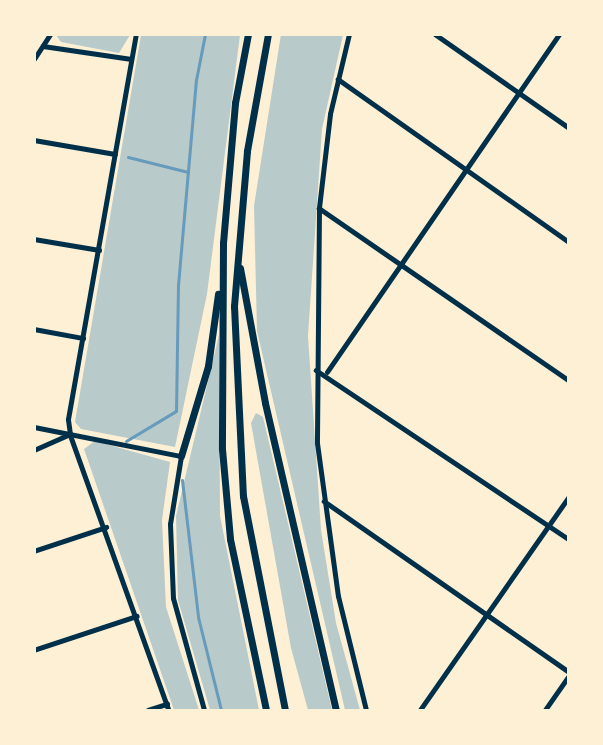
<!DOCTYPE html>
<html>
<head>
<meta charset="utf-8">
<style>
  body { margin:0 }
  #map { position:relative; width:603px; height:745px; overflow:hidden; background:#fdf0d5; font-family:"Open Sans",sans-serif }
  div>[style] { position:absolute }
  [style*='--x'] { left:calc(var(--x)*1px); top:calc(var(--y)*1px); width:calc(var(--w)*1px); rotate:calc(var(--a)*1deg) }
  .green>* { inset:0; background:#b9caca }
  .stream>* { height:3px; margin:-1.5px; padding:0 1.5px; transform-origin:1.5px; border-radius:1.5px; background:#669bbc }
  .minor>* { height:4.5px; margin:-2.25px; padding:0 2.25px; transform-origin:2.25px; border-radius:2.25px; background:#003049 }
  .tertiary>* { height:5px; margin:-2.5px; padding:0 2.5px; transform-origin:2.5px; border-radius:2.5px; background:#003049 }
  .trunk>* { height:7px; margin:-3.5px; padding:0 3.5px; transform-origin:3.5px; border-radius:3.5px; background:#003049 }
  span { translate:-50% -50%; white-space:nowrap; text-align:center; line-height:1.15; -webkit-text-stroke:6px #fdf0d5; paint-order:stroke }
  .frame { position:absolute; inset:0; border:36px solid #fdf0d5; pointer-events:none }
</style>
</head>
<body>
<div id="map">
  <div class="green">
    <i style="clip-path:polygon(281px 34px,343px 35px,322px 129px,308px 336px,321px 530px,336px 623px,360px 710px,345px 710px,257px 331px,254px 206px)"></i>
    <i style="clip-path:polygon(56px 35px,56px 34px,130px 35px,119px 53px,61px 42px)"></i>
    <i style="clip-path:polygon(141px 35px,240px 35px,207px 294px,175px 447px,81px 429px,75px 422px)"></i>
    <i style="clip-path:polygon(219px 335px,220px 516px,259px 710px,210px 710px,178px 600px,176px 516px)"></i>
    <i style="clip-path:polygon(256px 413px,263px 417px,332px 710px,308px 710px,291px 648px,251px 423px)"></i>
    <i style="clip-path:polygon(95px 441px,170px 462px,162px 520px,166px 607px,199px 710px,174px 710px,84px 449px)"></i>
  </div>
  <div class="stream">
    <i style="--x:128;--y:157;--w:62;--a:14"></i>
    <i style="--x:126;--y:441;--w:58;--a:-31"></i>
    <i style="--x:176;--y:411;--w:126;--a:-89.1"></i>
    <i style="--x:178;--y:285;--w:206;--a:-85"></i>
    <i style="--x:196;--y:80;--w:47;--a:-78.9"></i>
    <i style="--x:182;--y:480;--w:138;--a:83.3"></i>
    <i style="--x:198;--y:617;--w:96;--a:76.1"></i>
  </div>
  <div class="minor">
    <i style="--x:435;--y:34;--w:162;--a:35"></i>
    <i style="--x:43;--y:46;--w:89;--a:8.4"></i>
    <i style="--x:338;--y:79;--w:281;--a:35.2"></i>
    <i style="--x:34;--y:140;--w:82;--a:9.8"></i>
    <i style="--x:319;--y:208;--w:303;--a:34.6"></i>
    <i style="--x:34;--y:239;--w:66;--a:9.6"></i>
    <i style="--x:34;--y:329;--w:50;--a:10.4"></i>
    <i style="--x:316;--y:370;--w:303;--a:33.8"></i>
    <i style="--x:327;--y:372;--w:410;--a:-55.5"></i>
    <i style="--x:34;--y:450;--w:39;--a:-24"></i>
    <i style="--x:70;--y:434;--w:293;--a:70.3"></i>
    <i style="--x:324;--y:501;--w:297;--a:34.9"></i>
    <i style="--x:34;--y:551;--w:76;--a:-18.4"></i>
    <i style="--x:34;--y:650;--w:108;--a:-18.3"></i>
    <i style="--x:148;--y:710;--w:20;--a:-18"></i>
    <i style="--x:420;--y:710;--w:259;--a:-55.1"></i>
    <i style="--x:545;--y:710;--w:40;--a:-55.1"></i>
  </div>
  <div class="tertiary">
    <i style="--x:349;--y:34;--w:82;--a:103.4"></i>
    <i style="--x:330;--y:114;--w:95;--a:96.7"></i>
    <i style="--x:319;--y:208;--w:235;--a:90.5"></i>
    <i style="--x:317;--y:443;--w:154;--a:82.2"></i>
    <i style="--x:338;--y:596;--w:117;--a:76.2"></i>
    <i style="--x:34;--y:59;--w:30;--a:-57"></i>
    <i style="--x:34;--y:427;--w:150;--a:11.2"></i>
    <i style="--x:181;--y:456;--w:69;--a:99.2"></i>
    <i style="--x:170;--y:524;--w:74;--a:87.7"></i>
    <i style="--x:173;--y:598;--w:116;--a:74.5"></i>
    <i style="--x:70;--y:434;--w:15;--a:-98"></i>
    <i style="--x:68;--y:419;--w:391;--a:-80"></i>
  </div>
  <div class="trunk">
    <i style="--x:248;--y:34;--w:70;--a:100.7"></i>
    <i style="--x:235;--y:103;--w:141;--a:94.9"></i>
    <i style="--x:223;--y:243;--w:206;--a:90.3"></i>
    <i style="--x:222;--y:449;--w:90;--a:84.9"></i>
    <i style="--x:230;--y:539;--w:175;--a:78.1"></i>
    <i style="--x:268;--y:34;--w:119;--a:100.2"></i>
    <i style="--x:247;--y:151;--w:156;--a:94.8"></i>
    <i style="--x:234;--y:306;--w:190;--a:87.3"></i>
    <i style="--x:243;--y:496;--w:218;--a:78.9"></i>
    <i style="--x:240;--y:268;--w:137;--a:79.5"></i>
    <i style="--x:265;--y:403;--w:315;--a:77"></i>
    <i style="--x:181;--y:456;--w:94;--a:-73.3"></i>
    <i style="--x:208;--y:366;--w:73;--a:-82.1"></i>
  </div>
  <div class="frame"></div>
</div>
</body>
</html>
